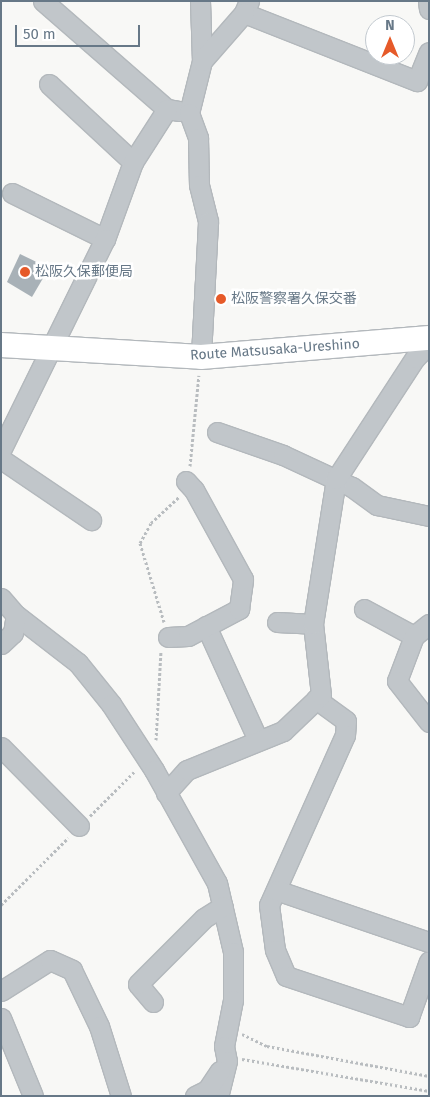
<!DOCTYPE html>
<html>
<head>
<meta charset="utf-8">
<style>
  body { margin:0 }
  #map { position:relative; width:430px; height:1097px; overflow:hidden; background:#f8f8f6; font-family:"Fira Sans","Noto Sans JP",sans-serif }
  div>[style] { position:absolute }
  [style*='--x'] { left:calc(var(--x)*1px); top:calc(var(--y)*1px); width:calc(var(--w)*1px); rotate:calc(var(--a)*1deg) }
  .building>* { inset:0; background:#a8b1b7 }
  .path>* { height:3px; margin-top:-1.5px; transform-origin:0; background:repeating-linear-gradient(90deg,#b9bdc0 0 2.5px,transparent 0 5px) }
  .roads { filter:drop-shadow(1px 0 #b3b8bc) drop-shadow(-1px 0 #b3b8bc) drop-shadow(0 1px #b3b8bc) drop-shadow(0 -1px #b3b8bc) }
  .minor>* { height:19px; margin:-9.5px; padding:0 9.5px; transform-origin:9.5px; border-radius:9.5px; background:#c1c6ca }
  .major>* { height:24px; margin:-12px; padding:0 12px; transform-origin:12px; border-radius:12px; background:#fff }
  .dots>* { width:14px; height:14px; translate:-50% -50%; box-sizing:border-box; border:2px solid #fff; border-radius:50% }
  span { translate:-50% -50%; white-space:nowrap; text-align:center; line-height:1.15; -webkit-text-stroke:5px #fff; paint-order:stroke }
  .poi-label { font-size:14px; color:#677887 }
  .left { translate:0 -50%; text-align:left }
  .street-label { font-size:14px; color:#677887 }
  .frame { position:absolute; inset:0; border:2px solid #677887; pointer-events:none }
  .north { position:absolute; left:365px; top:15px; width:50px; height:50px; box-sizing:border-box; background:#fff; border:1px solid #c2c9cf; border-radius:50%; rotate:0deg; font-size:14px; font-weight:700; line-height:20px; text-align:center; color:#677887 }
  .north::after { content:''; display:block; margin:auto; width:18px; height:22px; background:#e65a29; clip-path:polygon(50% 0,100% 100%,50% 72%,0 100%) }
  .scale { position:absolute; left:15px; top:25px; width:125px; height:22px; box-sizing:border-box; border:2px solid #677887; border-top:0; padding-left:6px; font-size:15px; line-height:18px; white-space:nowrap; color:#677887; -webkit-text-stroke:4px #fff; paint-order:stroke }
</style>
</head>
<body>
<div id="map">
  <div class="building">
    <i style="clip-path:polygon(20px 254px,49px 268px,32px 297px,7px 282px)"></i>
  </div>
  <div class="path">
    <i style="--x:190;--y:466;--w:91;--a:-84.4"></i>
    <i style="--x:164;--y:622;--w:83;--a:-106.9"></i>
    <i style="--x:140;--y:543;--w:23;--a:-61"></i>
    <i style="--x:151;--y:523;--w:38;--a:-43"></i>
    <i style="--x:156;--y:740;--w:89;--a:-86.8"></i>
    <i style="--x:90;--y:816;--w:64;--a:-45"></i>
    <i style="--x:1;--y:905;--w:95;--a:-45"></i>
    <i style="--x:242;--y:1034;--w:28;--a:26"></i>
    <i style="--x:267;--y:1046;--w:165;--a:10.5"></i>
    <i style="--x:242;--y:1059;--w:190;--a:9.7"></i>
  </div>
  <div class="roads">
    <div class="minor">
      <i style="--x:43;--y:1;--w:164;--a:41.1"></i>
      <i style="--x:167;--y:109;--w:13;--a:9"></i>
      <i style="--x:200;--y:1;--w:60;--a:88.1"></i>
      <i style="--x:202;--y:61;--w:54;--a:104"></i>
      <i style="--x:189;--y:113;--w:27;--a:70"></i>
      <i style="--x:198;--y:138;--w:47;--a:88.8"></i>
      <i style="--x:199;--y:185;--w:38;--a:76"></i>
      <i style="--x:208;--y:222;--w:135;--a:93"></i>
      <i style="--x:249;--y:1;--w:13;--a:113"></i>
      <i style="--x:244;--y:13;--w:186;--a:21.5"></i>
      <i style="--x:417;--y:81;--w:31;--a:-68"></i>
      <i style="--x:428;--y:1;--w:8;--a:83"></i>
      <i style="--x:202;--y:61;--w:64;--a:-48.8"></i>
      <i style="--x:49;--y:84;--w:115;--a:42.9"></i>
      <i style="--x:12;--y:193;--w:104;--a:26.3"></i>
      <i style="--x:105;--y:239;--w:82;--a:-70"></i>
      <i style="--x:133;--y:162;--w:63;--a:-57.3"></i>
      <i style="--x:217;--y:432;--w:70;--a:19.2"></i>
      <i style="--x:283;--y:455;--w:76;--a:24.9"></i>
      <i style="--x:352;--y:487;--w:31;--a:36"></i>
      <i style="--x:377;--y:505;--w:53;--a:11.9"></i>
      <i style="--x:1;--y:450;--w:235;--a:-63.8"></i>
      <i style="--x:1;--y:459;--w:109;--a:34.1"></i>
      <i style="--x:1;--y:598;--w:23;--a:49"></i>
      <i style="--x:16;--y:615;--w:78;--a:37.7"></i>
      <i style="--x:78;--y:663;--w:53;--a:51.2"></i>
      <i style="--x:111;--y:704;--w:79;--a:56.9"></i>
      <i style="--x:154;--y:770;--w:129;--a:60.9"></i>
      <i style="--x:217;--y:883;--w:71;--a:76.9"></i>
      <i style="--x:233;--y:952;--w:48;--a:90"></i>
      <i style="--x:233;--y:1000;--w:47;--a:101.1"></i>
      <i style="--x:224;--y:1046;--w:15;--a:79"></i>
      <i style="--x:227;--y:1061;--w:36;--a:104"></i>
      <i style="--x:364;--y:609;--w:57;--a:28.4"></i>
      <i style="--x:414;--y:636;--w:19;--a:-39"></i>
      <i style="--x:277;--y:622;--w:36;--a:3"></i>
      <i style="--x:206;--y:626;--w:125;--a:65.5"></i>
      <i style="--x:414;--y:636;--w:48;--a:110.7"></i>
      <i style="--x:397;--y:681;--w:52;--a:52"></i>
      <i style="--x:168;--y:637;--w:20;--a:-3"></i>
      <i style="--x:188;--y:636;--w:58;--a:-27.9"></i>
      <i style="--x:239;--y:609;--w:30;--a:-82"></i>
      <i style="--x:243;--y:579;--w:102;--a:-118.8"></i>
      <i style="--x:194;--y:490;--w:12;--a:-132"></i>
      <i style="--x:1;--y:644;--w:16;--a:-43"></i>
      <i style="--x:13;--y:633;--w:18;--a:-81"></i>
      <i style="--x:316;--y:699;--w:37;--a:36"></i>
      <i style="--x:346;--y:721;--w:14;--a:94"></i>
      <i style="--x:345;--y:735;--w:186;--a:114.1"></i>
      <i style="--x:269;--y:905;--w:45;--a:82.4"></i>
      <i style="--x:275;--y:950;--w:28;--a:67"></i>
      <i style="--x:286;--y:976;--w:130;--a:18.4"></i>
      <i style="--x:409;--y:1017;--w:59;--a:-70.3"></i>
      <i style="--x:1;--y:747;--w:111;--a:45.4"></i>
      <i style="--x:166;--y:793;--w:31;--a:-48"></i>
      <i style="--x:187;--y:770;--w:104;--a:-22.1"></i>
      <i style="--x:283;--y:731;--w:52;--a:-43.5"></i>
      <i style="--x:321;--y:695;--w:71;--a:-96.4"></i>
      <i style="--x:313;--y:624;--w:147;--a:-81"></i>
      <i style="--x:336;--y:479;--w:145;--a:-56.9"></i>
      <i style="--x:415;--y:358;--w:20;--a:-45"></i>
      <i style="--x:276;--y:890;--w:162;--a:18.8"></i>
      <i style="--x:1;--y:991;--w:58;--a:-32.3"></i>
      <i style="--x:50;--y:960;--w:24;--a:24"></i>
      <i style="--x:72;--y:970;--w:62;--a:64.3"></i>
      <i style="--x:99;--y:1026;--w:73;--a:72.6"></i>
      <i style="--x:153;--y:1002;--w:23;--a:-130"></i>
      <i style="--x:138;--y:984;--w:93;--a:-45"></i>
      <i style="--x:204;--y:918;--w:22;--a:-32"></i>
      <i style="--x:1;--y:1018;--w:84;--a:67.7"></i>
      <i style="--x:195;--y:1096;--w:13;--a:-27"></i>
      <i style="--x:207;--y:1090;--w:23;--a:-56"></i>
    </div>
    <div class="major">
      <i style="--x:1;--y:345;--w:200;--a:3.4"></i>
      <i style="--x:201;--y:357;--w:229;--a:-4.8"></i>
    </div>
  </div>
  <div class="dots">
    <i style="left:25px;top:272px;background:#e65a29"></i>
    <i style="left:221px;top:299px;background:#e65a29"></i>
  </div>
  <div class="poi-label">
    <span class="left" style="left:35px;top:272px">松阪久保郵便局</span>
    <span class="left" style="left:231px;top:299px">松阪警察署久保交番</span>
  </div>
  <div class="street-label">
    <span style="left:275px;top:350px;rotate:-4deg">Route Matsusaka-Ureshino</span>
  </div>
  <div class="frame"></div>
  <div class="north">N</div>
  <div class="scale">50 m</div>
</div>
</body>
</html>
